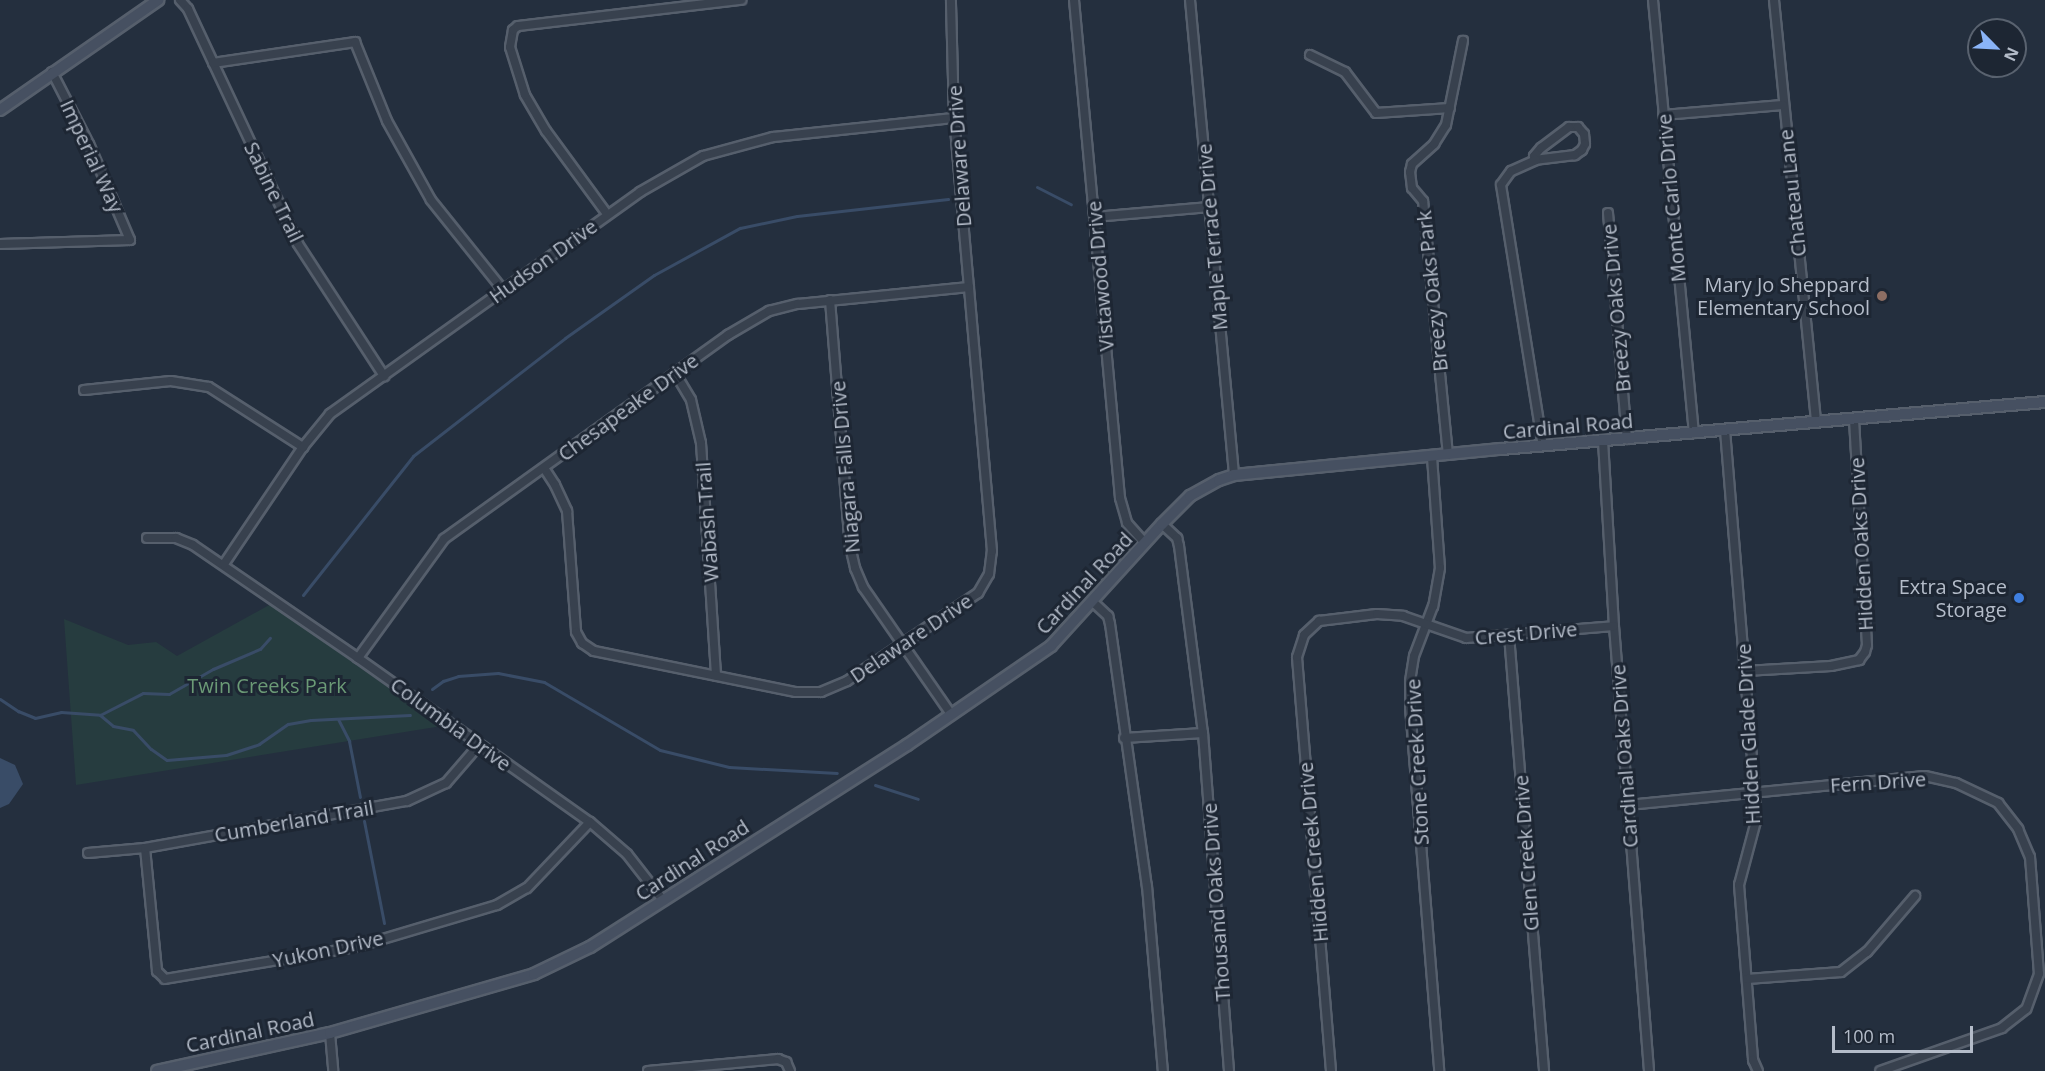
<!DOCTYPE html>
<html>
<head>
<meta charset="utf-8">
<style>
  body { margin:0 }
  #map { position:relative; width:2045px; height:1071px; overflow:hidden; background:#242f3e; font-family:"Open Sans",sans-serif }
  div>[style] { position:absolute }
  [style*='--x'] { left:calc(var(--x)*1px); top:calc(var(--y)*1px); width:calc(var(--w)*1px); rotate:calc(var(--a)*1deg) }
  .green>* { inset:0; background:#263c3f }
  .water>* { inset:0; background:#394c67 }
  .stream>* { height:3px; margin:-1.5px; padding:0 1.5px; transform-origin:1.5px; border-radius:1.5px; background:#394c67 }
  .roads { filter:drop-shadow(2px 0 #565f6c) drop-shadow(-2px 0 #565f6c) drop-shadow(0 2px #565f6c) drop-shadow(0 -2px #565f6c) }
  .street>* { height:8px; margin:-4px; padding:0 4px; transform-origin:4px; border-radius:4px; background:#38414e }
  .secondary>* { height:10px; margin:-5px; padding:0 5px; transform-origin:5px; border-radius:5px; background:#465061 }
  .dots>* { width:16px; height:16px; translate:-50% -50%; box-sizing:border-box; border:3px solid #1d2633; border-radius:50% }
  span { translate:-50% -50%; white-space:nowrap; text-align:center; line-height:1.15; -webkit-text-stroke:6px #1d2633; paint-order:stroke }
  .street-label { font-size:20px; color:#b4bcc9 }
  .poi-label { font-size:20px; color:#b4bcc9 }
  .right { translate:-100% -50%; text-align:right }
  .park-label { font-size:20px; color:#6b9a76 }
  .north { position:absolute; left:1967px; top:18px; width:60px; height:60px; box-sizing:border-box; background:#1d2633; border:2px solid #59626f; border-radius:50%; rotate:114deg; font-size:16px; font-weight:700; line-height:24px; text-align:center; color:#b4bcc9 }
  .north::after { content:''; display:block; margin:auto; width:21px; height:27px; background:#8ab4f8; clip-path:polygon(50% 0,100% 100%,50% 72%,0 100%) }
  .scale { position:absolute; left:1832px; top:1026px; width:141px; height:27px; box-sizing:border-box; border:3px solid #b4bcc9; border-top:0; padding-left:8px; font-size:18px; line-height:21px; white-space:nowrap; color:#b4bcc9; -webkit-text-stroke:4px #1d2633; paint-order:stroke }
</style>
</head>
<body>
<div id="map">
  <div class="green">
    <i style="clip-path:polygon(271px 604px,442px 726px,76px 785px,64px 619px,128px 645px,156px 642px,177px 656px)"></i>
  </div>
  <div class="water">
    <i style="clip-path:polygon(0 758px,15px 765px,23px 784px,9px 804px,0 808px)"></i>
  </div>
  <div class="stream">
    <i style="--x:1037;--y:187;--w:38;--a:27"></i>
    <i style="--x:303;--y:595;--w:177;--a:-51.6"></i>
    <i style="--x:413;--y:456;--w:192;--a:-37.8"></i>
    <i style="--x:565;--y:338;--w:109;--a:-35.3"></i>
    <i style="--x:654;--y:275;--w:98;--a:-28.7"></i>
    <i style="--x:740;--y:228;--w:58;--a:-11.9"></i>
    <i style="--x:797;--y:216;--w:152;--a:-6.4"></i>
    <i style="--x:432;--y:689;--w:14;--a:-36"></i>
    <i style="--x:443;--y:681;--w:16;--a:-18"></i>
    <i style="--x:458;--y:676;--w:40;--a:-4.3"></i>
    <i style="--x:498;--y:673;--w:47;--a:11.1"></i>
    <i style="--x:544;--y:682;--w:134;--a:30.4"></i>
    <i style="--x:660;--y:750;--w:71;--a:13.8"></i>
    <i style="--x:729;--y:767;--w:108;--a:3.2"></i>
    <i style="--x:0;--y:699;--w:22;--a:34"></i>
    <i style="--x:18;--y:711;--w:18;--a:22"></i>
    <i style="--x:35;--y:718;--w:27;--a:-13"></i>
    <i style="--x:61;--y:712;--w:39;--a:4"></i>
    <i style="--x:100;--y:715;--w:17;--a:40"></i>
    <i style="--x:113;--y:726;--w:20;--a:11"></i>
    <i style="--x:133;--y:730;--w:26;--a:47"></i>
    <i style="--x:151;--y:749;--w:19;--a:35"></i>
    <i style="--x:167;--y:760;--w:59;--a:-4.8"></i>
    <i style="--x:226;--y:755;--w:35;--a:-18"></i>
    <i style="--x:259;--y:744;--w:35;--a:-35"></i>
    <i style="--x:288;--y:724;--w:23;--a:-10"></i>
    <i style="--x:311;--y:720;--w:99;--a:-2.9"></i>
    <i style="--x:100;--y:715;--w:48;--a:-27.1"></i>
    <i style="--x:143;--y:693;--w:26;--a:2"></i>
    <i style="--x:169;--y:694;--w:51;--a:-29.6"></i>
    <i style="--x:213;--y:669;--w:51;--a:-23.1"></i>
    <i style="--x:260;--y:649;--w:15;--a:-48"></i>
    <i style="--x:338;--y:719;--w:25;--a:63"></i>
    <i style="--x:349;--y:741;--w:57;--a:78.9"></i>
    <i style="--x:875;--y:785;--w:45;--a:18"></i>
    <i style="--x:364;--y:821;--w:104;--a:78.9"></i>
  </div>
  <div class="roads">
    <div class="street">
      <i style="--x:180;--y:0;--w:12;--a:48"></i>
      <i style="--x:188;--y:9;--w:259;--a:64.9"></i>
      <i style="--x:298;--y:244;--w:158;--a:56.9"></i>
      <i style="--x:1074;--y:0;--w:500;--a:84.72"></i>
      <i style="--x:1120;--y:498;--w:26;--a:74"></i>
      <i style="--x:1127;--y:523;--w:27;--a:48"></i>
      <i style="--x:1190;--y:0;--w:477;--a:84.7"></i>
      <i style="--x:1653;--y:0;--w:435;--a:84.6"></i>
      <i style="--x:1774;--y:0;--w:424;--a:84.3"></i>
      <i style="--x:1310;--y:55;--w:39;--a:26"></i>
      <i style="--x:1345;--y:72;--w:51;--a:52.9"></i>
      <i style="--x:1376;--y:113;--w:74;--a:-3.9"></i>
      <i style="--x:213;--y:63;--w:144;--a:-8.4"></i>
      <i style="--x:355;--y:42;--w:85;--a:67.9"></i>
      <i style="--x:387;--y:121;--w:90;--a:60.9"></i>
      <i style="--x:431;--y:200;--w:117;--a:51.3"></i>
      <i style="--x:1663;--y:115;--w:120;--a:-4.8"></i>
      <i style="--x:1569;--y:127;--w:9;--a:0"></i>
      <i style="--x:1578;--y:127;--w:9;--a:49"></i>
      <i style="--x:1584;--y:134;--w:10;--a:84"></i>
      <i style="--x:1585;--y:144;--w:7;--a:117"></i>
      <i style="--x:1582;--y:150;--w:9;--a:144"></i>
      <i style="--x:1575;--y:155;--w:39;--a:173"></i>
      <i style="--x:1536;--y:160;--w:4;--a:-117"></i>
      <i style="--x:1534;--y:156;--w:11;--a:-49"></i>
      <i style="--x:1541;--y:148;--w:35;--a:-37"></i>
      <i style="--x:1536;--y:160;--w:27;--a:156"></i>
      <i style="--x:1511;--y:171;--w:17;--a:126"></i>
      <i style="--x:1501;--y:185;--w:264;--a:80.9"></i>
      <i style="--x:1608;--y:213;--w:227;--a:85.2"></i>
      <i style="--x:607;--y:214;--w:103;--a:-126.3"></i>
      <i style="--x:546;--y:131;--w:42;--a:-120.3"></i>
      <i style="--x:525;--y:95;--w:50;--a:-107.4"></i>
      <i style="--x:510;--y:47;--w:17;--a:-80"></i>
      <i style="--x:513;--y:30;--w:6;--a:-39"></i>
      <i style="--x:518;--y:26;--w:225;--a:-6.7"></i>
      <i style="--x:1095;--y:217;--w:114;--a:-5"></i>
      <i style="--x:0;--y:244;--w:130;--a:-1.8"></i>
      <i style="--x:130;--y:240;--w:104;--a:-113.1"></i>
      <i style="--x:89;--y:144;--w:81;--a:-117.2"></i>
      <i style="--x:830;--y:300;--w:247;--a:85.4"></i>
      <i style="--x:850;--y:546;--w:23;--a:77"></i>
      <i style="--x:855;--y:568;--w:21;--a:67"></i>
      <i style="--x:863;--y:587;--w:155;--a:55.3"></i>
      <i style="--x:675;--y:373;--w:31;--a:59"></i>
      <i style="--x:691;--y:400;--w:44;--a:76.9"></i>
      <i style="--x:701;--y:443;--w:233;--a:86.3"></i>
      <i style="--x:84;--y:390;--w:87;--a:-5.9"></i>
      <i style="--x:171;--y:381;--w:38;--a:9"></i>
      <i style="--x:209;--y:387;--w:112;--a:32.6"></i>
      <i style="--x:1725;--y:430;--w:363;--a:85.3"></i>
      <i style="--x:1755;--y:792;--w:29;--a:88"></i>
      <i style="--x:1756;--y:821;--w:66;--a:104.9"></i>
      <i style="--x:1739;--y:885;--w:176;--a:85.4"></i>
      <i style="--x:1753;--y:1060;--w:12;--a:66"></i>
      <i style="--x:1603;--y:441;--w:185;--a:86.6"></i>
      <i style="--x:1614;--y:626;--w:446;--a:85.5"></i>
      <i style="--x:1448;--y:455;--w:255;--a:-95.6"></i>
      <i style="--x:1423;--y:201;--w:17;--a:-130"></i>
      <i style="--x:1412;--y:188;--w:16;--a:-97"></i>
      <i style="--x:1410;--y:172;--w:8;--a:-76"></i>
      <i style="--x:1412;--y:164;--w:30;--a:-42"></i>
      <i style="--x:1434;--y:144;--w:22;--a:-58"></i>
      <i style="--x:1446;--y:125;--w:86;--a:-78.6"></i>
      <i style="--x:1432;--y:457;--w:111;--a:85.9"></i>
      <i style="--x:1440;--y:568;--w:39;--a:100"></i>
      <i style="--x:1433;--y:606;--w:53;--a:110.8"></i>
      <i style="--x:1414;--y:656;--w:26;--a:99"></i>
      <i style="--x:1410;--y:682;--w:25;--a:90"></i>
      <i style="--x:1410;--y:707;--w:365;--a:85.4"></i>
      <i style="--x:544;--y:468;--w:20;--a:57"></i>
      <i style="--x:555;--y:485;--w:29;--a:65"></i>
      <i style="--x:567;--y:511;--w:121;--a:85.7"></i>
      <i style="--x:576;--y:632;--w:13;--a:61"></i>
      <i style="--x:582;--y:643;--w:14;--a:34"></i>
      <i style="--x:594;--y:651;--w:206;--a:11.5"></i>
      <i style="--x:796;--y:692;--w:25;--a:0"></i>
      <i style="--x:821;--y:692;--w:28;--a:-23"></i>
      <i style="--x:847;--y:681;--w:158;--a:-33.9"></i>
      <i style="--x:978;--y:593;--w:22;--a:-60"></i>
      <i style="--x:989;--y:574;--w:23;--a:-83"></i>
      <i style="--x:992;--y:551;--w:435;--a:-95"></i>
      <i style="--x:954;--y:118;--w:118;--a:-91.5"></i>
      <i style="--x:1162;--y:524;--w:21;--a:43"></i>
      <i style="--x:1177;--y:538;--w:8;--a:76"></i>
      <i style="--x:1179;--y:546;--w:189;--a:82.7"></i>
      <i style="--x:1203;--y:733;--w:339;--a:85.6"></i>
      <i style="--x:147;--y:538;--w:29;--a:0"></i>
      <i style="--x:176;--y:538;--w:18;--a:22"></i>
      <i style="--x:193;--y:545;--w:200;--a:34.4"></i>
      <i style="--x:358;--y:658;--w:284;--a:35.3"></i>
      <i style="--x:590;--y:822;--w:49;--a:40.9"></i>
      <i style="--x:627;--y:854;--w:58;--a:52"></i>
      <i style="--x:224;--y:564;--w:141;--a:-56"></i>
      <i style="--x:303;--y:447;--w:43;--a:-50.7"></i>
      <i style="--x:330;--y:414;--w:381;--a:-35.6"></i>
      <i style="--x:640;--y:192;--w:73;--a:-29.7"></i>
      <i style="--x:703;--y:156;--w:73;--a:-15.2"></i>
      <i style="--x:773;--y:137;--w:182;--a:-6"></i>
      <i style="--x:1093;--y:602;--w:21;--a:43"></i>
      <i style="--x:1108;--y:616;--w:8;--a:76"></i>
      <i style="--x:1110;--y:624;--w:265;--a:82"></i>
      <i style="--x:1147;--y:886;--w:186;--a:85.1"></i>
      <i style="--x:1509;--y:635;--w:437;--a:85.4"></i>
      <i style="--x:358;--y:658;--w:147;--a:-54.1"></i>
      <i style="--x:444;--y:539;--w:350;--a:-35.7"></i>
      <i style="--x:728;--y:335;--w:48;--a:-30.3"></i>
      <i style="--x:769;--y:311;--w:30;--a:-14"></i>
      <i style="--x:798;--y:304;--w:172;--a:-5.7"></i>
      <i style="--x:1745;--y:671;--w:86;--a:-3.3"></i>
      <i style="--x:1831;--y:666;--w:29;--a:-12"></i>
      <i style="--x:1859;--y:660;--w:10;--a:-53"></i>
      <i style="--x:1865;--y:652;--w:7;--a:-74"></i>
      <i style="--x:1867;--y:645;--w:227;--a:-93.3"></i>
      <i style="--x:1124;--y:738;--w:79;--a:-3.6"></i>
      <i style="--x:1628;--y:805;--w:298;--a:-5.6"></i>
      <i style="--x:1925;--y:776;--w:32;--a:13"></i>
      <i style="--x:1956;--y:783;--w:47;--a:25.5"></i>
      <i style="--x:1998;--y:803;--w:33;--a:52"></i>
      <i style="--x:2018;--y:829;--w:30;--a:67"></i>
      <i style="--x:2030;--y:857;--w:117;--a:85.6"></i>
      <i style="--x:2039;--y:974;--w:37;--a:110"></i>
      <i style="--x:2026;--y:1009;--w:31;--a:142"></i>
      <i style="--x:2002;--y:1028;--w:129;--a:160.6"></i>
      <i style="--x:145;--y:848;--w:124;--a:84.4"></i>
      <i style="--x:157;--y:971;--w:11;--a:45"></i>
      <i style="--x:165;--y:979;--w:194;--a:-9.5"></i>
      <i style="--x:356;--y:947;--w:147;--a:-16.6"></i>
      <i style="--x:497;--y:905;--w:34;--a:-30"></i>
      <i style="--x:527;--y:888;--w:91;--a:-46.3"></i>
      <i style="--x:88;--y:853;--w:57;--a:-5"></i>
      <i style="--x:145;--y:848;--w:266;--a:-10.2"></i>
      <i style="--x:407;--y:801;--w:43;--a:-24.8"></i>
      <i style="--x:446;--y:783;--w:50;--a:-49"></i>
      <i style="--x:1747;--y:979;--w:94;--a:-4.3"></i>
      <i style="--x:1841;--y:972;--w:33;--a:-38"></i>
      <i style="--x:1867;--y:952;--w:74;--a:-49.4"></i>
      <i style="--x:330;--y:1033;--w:38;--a:85"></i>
      <i style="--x:648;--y:1071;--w:131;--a:-5.3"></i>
      <i style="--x:778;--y:1059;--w:9;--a:21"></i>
      <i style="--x:786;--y:1062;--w:10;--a:66"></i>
      <i style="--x:1331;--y:1071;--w:415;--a:-94.7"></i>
      <i style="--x:1297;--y:657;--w:23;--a:-72"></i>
      <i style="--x:1304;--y:635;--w:21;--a:-43"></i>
      <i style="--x:1319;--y:621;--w:58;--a:-6.9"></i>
      <i style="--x:1377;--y:614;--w:26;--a:4"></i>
      <i style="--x:1403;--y:616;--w:67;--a:19.2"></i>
      <i style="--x:1466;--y:638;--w:148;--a:-4.6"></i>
    </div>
    <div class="secondary">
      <i style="--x:0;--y:110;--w:193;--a:-34.8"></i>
      <i style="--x:157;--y:1071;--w:177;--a:-12.4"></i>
      <i style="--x:330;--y:1033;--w:212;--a:-16.1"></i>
      <i style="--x:534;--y:974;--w:62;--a:-25.7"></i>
      <i style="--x:590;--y:947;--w:376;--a:-32.5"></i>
      <i style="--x:907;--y:745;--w:175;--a:-34.5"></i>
      <i style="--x:1051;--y:646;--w:165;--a:-47.7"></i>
      <i style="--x:1162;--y:524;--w:40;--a:-45"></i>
      <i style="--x:1190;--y:496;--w:33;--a:-29"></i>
      <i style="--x:1219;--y:480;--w:16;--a:-18"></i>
      <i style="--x:1234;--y:475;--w:268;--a:-5.6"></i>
      <i style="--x:1501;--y:449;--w:546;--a:-4.94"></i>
    </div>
  </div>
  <div class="dots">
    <i style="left:1882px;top:296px;background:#8d6e63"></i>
    <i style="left:2019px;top:598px;background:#3f7fe0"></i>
  </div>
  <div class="street-label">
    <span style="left:92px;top:156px;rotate:65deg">Imperial Way</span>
    <span style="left:959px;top:156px;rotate:-94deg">Delaware Drive</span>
    <span style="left:274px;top:192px;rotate:64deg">Sabine Trail</span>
    <span style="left:1792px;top:193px;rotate:-96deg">Chateau Lane</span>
    <span style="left:1671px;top:198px;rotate:-95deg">Monte Carlo Drive</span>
    <span style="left:1212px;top:237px;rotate:-95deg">Maple Terrace Drive</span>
    <span style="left:543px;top:261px;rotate:-36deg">Hudson Drive</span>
    <span style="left:1100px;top:276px;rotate:-95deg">Vistawood Drive</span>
    <span style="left:1432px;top:291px;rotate:-96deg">Breezy Oaks Park</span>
    <span style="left:1616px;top:308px;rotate:-95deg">Breezy Oaks Drive</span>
    <span style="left:628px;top:407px;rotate:-36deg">Chesapeake Drive</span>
    <span style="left:1568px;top:426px;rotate:-5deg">Cardinal Road</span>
    <span style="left:845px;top:467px;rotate:-95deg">Niagara Falls Drive</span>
    <span style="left:707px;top:522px;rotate:-94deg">Wabash Trail</span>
    <span style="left:1861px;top:544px;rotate:-93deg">Hidden Oaks Drive</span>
    <span style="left:1084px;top:583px;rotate:-47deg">Cardinal Road</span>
    <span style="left:1526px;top:633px;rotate:-5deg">Crest Drive</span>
    <span style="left:911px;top:638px;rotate:-34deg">Delaware Drive</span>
    <span style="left:451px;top:724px;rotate:36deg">Columbia Drive</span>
    <span style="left:1748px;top:734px;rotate:-93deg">Hidden Glade Drive</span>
    <span style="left:1624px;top:756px;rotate:-94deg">Cardinal Oaks Drive</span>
    <span style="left:1417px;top:762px;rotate:-93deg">Stone Creek Drive</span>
    <span style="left:1878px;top:782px;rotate:-4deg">Fern Drive</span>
    <span style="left:294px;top:821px;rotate:-10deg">Cumberland Trail</span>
    <span style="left:1313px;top:852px;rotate:-95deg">Hidden Creek Drive</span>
    <span style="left:1526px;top:853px;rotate:-94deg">Glen Creek Drive</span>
    <span style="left:692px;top:860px;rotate:-33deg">Cardinal Road</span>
    <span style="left:1216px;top:902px;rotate:-94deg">Thousand Oaks Drive</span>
    <span style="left:328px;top:949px;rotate:-12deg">Yukon Drive</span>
    <span style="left:250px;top:1032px;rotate:-12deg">Cardinal Road</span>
  </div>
  <div class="poi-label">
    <span class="right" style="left:1870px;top:296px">Mary Jo Sheppard<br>Elementary School</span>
    <span class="right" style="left:2007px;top:598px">Extra Space<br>Storage</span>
  </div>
  <div class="park-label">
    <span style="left:267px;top:685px">Twin Creeks Park</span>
  </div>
  <div class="north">N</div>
  <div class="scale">100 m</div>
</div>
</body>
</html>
